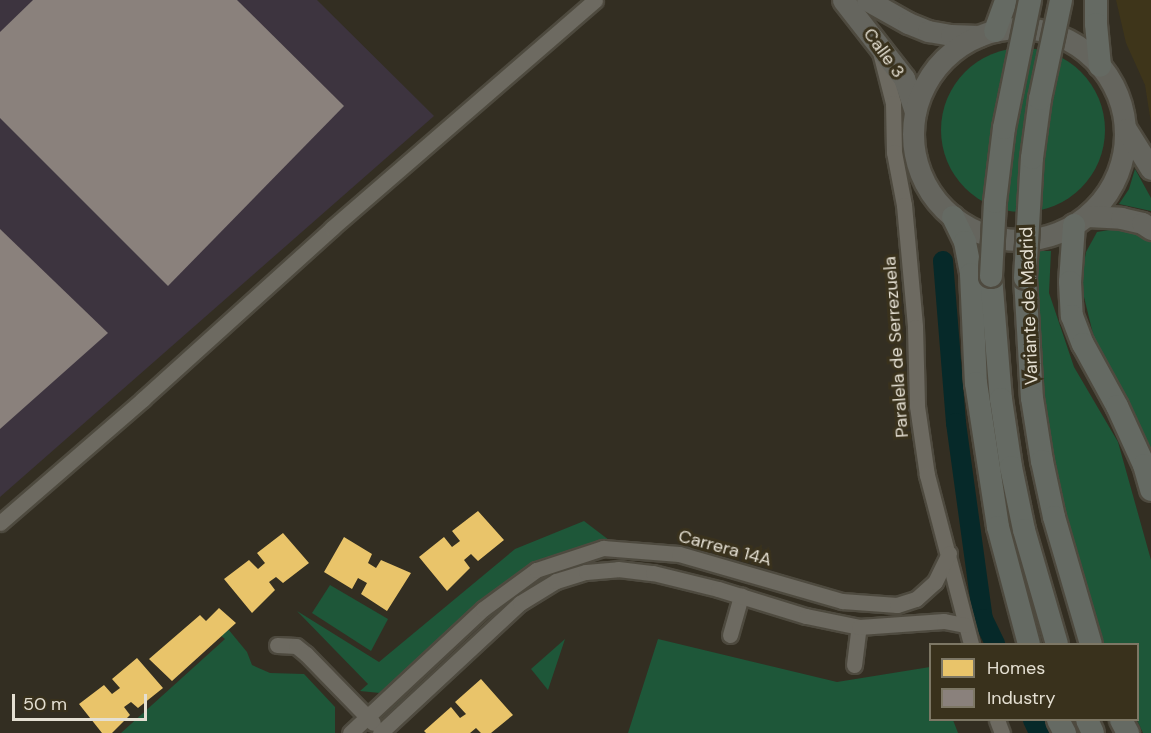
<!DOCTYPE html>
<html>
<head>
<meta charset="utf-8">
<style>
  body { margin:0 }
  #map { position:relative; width:1151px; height:733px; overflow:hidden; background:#332e22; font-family:"DM Sans",sans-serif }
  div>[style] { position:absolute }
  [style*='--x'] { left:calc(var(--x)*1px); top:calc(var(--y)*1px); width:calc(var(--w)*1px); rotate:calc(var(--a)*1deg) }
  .built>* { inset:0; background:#3e351a }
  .industrial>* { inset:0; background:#3d343f }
  .green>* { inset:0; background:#1e5739 }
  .round { border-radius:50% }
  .homes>* { inset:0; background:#e9c46a }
  .industry>* { inset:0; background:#8a817c }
  .canal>* { height:20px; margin:-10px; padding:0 10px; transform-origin:10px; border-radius:10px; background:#062929 }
  .roads { filter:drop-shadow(2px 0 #4e4a3f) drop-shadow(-2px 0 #4e4a3f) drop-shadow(0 2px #4e4a3f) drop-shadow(0 -2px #4e4a3f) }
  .minor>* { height:15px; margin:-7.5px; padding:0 7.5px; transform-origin:7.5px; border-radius:7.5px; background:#6d6a61 }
  .secondary>* { height:21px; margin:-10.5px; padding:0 10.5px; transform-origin:10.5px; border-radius:10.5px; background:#65655e }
  .secondary>.ring { margin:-10.5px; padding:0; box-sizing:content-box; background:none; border:21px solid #65655e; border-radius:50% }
  .primary>* { height:22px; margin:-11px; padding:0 11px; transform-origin:11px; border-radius:11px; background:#656a63 }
  .bridges { filter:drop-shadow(2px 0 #4e4a3f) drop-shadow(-2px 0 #4e4a3f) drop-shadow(0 2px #4e4a3f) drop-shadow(0 -2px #4e4a3f) }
  .primary-bridge>* { height:22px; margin:-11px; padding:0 11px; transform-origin:11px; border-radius:11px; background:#656a63 }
  span { translate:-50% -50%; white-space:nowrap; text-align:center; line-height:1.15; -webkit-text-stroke:6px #39311c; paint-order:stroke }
  .street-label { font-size:18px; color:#e4dfd2 }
  .legend { position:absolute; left:929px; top:643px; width:210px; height:78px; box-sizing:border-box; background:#39311c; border:2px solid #7d7765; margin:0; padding:8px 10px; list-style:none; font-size:18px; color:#e4dfd2 }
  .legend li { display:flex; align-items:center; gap:12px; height:30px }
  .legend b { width:30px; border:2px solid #7d7765 }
  .scale { position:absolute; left:12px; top:694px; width:135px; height:27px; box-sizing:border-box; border:3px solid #e4dfd2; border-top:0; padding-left:8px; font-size:18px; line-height:21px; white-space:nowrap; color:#e4dfd2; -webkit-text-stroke:4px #39311c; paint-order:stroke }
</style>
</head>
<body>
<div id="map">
  <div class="built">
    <i style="clip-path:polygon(1116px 0,1151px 0,1151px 123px,1145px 85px,1126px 43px)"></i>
  </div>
  <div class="industrial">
    <i style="clip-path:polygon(0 0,317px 0,434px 116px,0 497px)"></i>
  </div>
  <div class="green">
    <i class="round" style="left:941px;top:48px;width:164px;height:164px"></i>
    <i style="clip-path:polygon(1135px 169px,1151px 198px,1151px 211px,1119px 204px,1129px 189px)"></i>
    <i style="clip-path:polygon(1121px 228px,1151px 237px,1151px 457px,1095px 342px,1084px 297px,1082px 274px,1086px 252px,1097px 232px)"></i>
    <i style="clip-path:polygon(1036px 251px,1051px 251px,1049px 293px,1074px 367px,1118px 442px,1151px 560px,1151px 733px,1143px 733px,1137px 720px,1138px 644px,1103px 644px,1074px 558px,1042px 397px,1033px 293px)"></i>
    <i style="clip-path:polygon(584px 521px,626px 553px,550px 571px,505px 598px,391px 710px,380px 693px,360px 691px,368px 684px,297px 611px,379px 662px,515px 549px)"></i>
    <i style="clip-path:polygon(330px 585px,388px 619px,371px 651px,312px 613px)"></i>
    <i style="clip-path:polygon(228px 629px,247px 652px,252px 665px,270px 673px,304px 674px,335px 707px,335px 733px,121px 733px,225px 639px,220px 635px)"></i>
    <i style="clip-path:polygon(565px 639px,548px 690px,531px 669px)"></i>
    <i style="clip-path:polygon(658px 639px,837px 682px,930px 667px,930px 720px,953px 720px,958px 733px,628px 733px)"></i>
  </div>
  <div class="homes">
    <i style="clip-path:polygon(478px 511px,504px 540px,478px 561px,471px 554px,464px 560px,470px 568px,447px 591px,419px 557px,444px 537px,452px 547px,460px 541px,452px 531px)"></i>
    <i style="clip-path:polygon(283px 533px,309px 563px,283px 583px,276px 577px,269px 582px,275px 590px,252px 613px,224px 579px,249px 560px,258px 569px,265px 563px,257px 553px)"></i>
    <i style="clip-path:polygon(344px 537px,372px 554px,368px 563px,376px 568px,381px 560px,411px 573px,387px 611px,361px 594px,367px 583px,358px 578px,352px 589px,324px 572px)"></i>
    <i style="clip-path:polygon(219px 608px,236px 623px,172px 681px,149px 659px,200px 615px,206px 621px)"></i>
    <i style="clip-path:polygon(137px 658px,163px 688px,138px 708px,131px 702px,124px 707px,130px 715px,112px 733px,102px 733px,79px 704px,104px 685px,112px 694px,120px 688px,112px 679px)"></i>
    <i style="clip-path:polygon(481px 679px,513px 715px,491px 733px,481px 733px,476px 728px,470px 733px,426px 733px,424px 731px,451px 707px,460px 718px,466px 714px,455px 702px)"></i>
  </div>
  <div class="industry">
    <i style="clip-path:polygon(33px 0,237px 0,344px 106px,168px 286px,0 118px,0 32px)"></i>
    <i style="clip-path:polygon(0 229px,108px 333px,0 429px)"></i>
  </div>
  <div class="canal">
    <i style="--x:943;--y:261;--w:163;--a:85.4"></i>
    <i style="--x:956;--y:423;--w:198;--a:82.2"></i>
    <i style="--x:983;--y:619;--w:28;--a:64"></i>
    <i style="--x:1033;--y:720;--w:14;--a:65"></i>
  </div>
  <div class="roads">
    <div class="minor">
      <i style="--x:880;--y:52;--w:53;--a:75.7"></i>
      <i style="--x:893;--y:103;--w:49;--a:88.8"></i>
      <i style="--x:894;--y:152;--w:54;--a:79.3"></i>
      <i style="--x:904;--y:205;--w:122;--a:84.8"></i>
      <i style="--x:915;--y:327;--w:79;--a:88.5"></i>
      <i style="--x:917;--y:406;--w:70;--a:81.8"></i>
      <i style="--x:927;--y:475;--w:175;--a:75.4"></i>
      <i style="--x:0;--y:523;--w:189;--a:-40.9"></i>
      <i style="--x:143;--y:399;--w:255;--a:-42.1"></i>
      <i style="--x:332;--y:228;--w:348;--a:-40.9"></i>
      <i style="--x:730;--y:635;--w:41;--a:-74.2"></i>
      <i style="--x:277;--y:645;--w:19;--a:3"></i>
      <i style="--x:296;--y:646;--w:13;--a:39"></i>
      <i style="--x:306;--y:654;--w:96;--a:45.8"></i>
      <i style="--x:854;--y:665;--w:38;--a:-83"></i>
      <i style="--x:997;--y:720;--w:14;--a:69"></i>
      <i style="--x:350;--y:733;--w:182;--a:-43"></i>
      <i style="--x:483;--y:609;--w:66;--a:-36.3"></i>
      <i style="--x:536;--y:570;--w:71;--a:-18.2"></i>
      <i style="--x:603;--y:548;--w:76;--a:4.5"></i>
      <i style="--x:679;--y:554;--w:170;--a:16.1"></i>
      <i style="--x:842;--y:601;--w:55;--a:4.2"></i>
      <i style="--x:897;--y:605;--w:20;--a:-18"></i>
      <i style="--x:916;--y:599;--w:25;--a:-42"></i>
      <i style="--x:935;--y:582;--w:32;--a:-64"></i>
      <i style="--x:380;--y:733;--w:191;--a:-42.9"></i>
      <i style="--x:520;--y:603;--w:42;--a:-31.4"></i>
      <i style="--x:556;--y:581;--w:31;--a:-17"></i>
      <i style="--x:586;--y:572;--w:32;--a:-5"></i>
      <i style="--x:618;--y:569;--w:35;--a:7"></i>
      <i style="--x:653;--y:573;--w:67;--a:13.8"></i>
      <i style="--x:718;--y:589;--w:92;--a:17.1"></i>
      <i style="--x:806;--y:616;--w:54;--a:11.7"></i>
      <i style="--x:859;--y:627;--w:85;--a:-4"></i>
      <i style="--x:944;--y:621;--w:21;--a:11"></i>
    </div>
    <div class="secondary">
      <i style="--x:843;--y:0;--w:99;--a:52"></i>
      <i style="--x:904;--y:78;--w:36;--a:72"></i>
      <i style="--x:867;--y:0;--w:47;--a:29.3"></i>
      <i style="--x:908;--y:23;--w:22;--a:22"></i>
      <i style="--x:928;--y:31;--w:23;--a:10"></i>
      <i style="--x:951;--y:35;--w:28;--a:2"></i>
      <i class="ring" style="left:913px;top:28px;width:191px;height:191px"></i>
      <i style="--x:1126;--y:129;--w:47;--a:58"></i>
      <i style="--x:1087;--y:216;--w:34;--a:3"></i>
      <i style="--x:1121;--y:218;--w:22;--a:13"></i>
      <i style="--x:1142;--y:223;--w:11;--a:34"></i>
    </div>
    <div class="primary">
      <i style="--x:1096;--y:0;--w:24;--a:90"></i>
      <i style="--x:1096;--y:24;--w:42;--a:84.6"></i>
      <i style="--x:995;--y:31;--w:33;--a:-70"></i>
      <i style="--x:953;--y:217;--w:28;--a:64"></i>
      <i style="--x:965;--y:242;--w:33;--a:79"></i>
      <i style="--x:971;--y:274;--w:109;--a:87.4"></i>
      <i style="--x:976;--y:383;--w:146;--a:81.3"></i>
      <i style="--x:998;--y:527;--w:121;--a:75.2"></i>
      <i style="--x:1074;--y:225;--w:57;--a:94"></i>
      <i style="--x:1070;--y:282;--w:34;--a:87"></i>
      <i style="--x:1072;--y:316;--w:30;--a:69"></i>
      <i style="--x:1083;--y:344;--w:71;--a:61.3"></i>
      <i style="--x:1117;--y:406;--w:65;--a:65.4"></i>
      <i style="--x:1144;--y:465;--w:26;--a:74"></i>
      <i style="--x:991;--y:276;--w:123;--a:85.4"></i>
      <i style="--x:1001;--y:399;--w:69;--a:81.6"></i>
      <i style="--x:1011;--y:467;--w:64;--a:78.3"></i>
      <i style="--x:1024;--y:530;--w:119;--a:73.9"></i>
      <i style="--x:1025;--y:278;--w:120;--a:86.7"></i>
      <i style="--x:1032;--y:398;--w:64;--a:81"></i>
      <i style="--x:1042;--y:461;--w:57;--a:77.9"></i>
      <i style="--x:1054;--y:517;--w:132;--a:73.8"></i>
      <i style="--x:1058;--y:720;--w:15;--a:62"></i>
      <i style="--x:1087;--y:720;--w:14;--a:65"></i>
      <i style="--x:1121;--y:720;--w:15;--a:62"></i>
    </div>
  </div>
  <div class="bridges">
    <div class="primary-bridge">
      <i style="--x:991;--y:276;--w:74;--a:-86.9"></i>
      <i style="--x:995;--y:202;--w:75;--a:-83.1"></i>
      <i style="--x:1004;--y:128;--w:131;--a:-78.5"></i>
      <i style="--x:1025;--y:278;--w:120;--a:-86.7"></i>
      <i style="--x:1032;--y:158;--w:60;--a:-82.3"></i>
      <i style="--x:1040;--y:99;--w:101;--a:-78"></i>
    </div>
  </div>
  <div class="street-label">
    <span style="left:884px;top:53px;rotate:54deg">Calle 3</span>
    <span style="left:1029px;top:306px;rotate:-92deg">Variante de Madrid</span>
    <span style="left:896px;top:347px;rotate:-94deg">Paralela de Serrezuela</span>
    <span style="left:725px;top:548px;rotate:15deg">Carrera 14A</span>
  </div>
  <ul class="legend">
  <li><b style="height:16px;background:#e9c46a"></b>Homes</li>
  <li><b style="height:16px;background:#8a817c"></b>Industry</li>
  </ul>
  <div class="scale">50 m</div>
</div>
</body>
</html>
